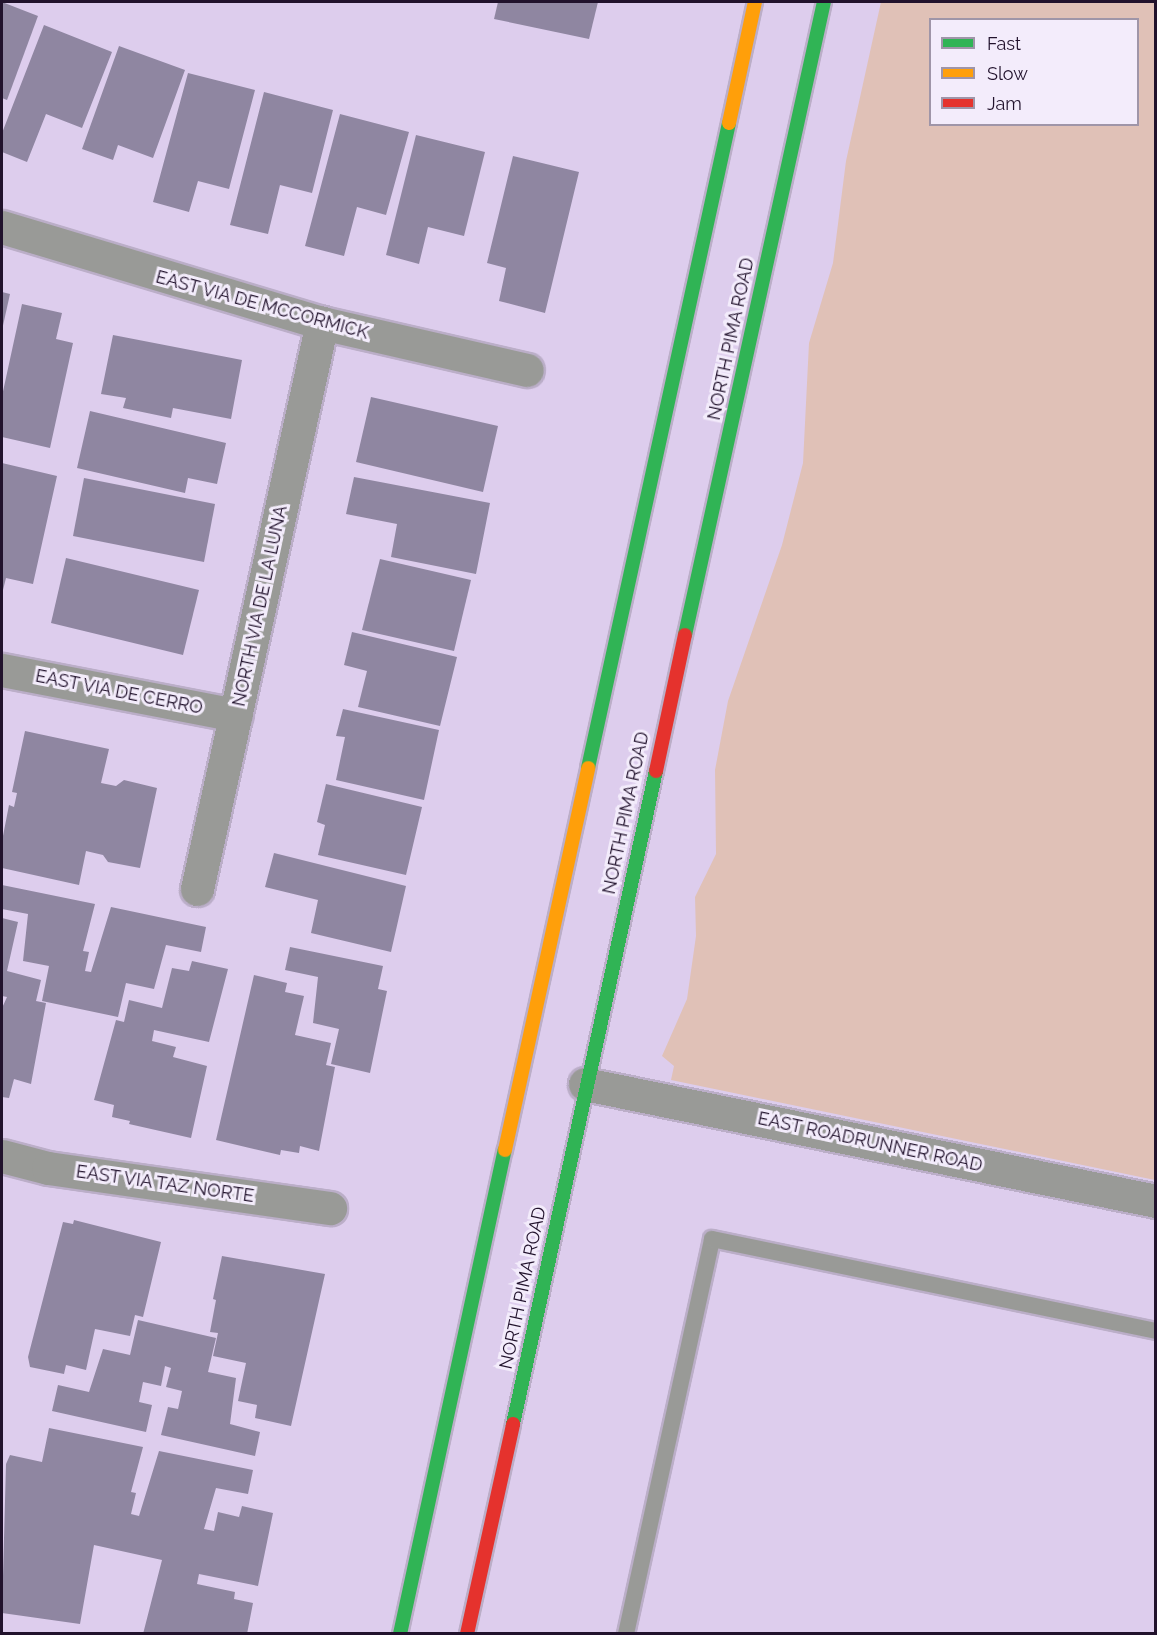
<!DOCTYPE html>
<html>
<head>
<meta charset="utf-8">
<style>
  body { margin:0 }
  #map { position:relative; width:1157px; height:1635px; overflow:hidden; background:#ddcded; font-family:Raleway,sans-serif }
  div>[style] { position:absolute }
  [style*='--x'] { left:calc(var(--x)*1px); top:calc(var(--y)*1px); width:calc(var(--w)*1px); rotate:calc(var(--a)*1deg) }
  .green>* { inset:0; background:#e0c1b7 }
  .building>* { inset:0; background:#8f86a1 }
  .roads { filter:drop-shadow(2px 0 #bbaec8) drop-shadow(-2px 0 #bbaec8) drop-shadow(0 2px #bbaec8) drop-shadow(0 -2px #bbaec8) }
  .lane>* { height:16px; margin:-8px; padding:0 8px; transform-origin:8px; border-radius:8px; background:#999a97 }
  .street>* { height:33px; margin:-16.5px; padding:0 16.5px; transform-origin:16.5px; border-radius:16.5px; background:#999a97 }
  .fast>* { height:14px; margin:-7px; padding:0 7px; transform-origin:7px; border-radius:7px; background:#30b455 }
  .slow>* { height:14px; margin:-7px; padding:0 7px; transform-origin:7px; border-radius:7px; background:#ff9f0a }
  .jam>* { height:14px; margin:-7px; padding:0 7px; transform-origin:7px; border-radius:7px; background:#e5322d }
  span { translate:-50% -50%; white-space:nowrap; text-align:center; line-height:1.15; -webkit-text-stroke:6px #f3ecfb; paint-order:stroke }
  .street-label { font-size:18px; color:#21122c }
  .frame { position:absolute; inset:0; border:3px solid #21122c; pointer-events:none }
  .legend { position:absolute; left:929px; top:18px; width:210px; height:108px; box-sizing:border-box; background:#f3ecfb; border:2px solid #9f95a8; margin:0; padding:8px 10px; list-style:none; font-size:18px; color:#21122c }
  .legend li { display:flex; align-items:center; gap:12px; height:30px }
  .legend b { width:30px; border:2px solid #9f95a8 }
</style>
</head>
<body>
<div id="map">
  <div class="green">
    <i style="clip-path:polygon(evenodd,881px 2px,1155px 2px,1155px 1180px,671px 1080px,674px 1066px,662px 1056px,687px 999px,696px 936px,695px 897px,716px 854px,715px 770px,728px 701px,782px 545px,803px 463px,809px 343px,833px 263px,846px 161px,881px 2px,930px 20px,1138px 20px,1138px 124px,930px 124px,930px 20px)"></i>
  </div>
  <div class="building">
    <i style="clip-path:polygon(2px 2px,38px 16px,7px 100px,2px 98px)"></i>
    <i style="clip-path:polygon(498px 2px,598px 2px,589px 39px,494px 19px)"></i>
    <i style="clip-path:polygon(44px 25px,112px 52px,82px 128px,46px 114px,27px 162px,2px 152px,2px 133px)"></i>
    <i style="clip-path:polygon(119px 46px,185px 70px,153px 158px,118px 145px,113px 160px,82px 149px)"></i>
    <i style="clip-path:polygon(188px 73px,255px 90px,229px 189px,198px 181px,189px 212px,153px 202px)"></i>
    <i style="clip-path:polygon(264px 92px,333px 110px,312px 193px,280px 185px,268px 234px,230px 225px)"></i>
    <i style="clip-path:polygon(340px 114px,409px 132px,386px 215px,357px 207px,344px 256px,305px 246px)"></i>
    <i style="clip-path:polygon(416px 135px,485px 152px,464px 236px,428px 227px,419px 264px,386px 255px)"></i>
    <i style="clip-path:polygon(513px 156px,579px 172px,545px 313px,499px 301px,506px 268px,487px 263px)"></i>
    <i style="clip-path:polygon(2px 292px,10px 294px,2px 330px)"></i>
    <i style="clip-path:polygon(22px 304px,62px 313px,56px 339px,73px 343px,50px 448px,2px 437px,2px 396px)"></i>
    <i style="clip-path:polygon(113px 335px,242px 360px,231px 419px,173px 408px,171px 418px,123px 408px,126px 398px,101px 394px)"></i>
    <i style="clip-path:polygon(371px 397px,498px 426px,483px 492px,356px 462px)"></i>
    <i style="clip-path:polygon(90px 411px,226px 443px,217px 484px,188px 478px,185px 493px,77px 468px)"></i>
    <i style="clip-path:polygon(2px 463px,57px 476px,33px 584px,6px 578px,2px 594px)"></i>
    <i style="clip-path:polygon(354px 477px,490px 503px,476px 574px,391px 557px,397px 524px,346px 514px)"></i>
    <i style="clip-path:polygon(84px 478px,215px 504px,204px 562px,73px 536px)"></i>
    <i style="clip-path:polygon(66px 558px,199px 590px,183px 655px,51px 623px)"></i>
    <i style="clip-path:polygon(380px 559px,471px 580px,454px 651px,362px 630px)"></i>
    <i style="clip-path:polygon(352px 632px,457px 657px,440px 726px,358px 707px,367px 671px,344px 665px)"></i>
    <i style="clip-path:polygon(343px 709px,439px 730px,424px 800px,336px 780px,345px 737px,336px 736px)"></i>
    <i style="clip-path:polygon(25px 731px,109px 749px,101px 783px,116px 786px,124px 780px,157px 788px,140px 868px,108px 862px,103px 855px,86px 851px,79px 885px,2px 868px,2px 841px,9px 805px,14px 807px,17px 793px,12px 792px)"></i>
    <i style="clip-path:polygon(326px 784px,422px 807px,406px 875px,318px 855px,325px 825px,317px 822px)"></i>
    <i style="clip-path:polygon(274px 853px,406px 886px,391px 952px,311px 933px,318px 900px,265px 887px)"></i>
    <i style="clip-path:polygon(2px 885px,95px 904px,83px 951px,89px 952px,85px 971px,91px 972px,111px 907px,206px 927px,201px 952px,166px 945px,154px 989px,126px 983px,118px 1017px,42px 1001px,49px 966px,23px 961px,28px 914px,2px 909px)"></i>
    <i style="clip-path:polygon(2px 918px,18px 922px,7px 971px,41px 980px,36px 1001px,46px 1003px,31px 1084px,14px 1079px,9px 1098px,2px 1097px,2px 1008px,7px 997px,2px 996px)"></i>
    <i style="clip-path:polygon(290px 947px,383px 966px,378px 989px,387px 991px,370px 1073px,331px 1064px,339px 1029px,313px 1023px,318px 977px,285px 970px)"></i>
    <i style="clip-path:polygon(192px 961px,228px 969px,209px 1042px,154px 1030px,152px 1041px,176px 1047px,173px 1057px,207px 1066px,191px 1138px,129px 1124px,130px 1121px,112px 1117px,114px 1105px,94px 1100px,116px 1020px,124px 1022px,129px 1000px,162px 1008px,172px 968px,189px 971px)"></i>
    <i style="clip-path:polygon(254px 975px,287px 983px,285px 992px,304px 996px,295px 1035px,331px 1043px,326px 1065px,335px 1067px,319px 1151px,300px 1146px,299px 1153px,281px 1150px,280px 1155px,216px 1140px)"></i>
    <i style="clip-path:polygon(74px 1220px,161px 1242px,143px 1317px,135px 1315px,130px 1336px,95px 1329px,86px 1370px,66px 1365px,64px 1374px,30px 1367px,28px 1357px,63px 1222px,73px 1224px)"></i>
    <i style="clip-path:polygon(222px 1256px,325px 1274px,291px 1426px,255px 1418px,257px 1405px,238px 1401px,246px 1363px,213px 1356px,218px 1333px,210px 1332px,216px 1300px,213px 1299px)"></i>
    <i style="clip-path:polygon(138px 1320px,216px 1338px,208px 1372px,236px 1378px,230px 1424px,260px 1432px,255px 1456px,161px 1435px,168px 1407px,178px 1409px,182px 1391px,166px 1387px,171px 1368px,165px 1366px,161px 1386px,143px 1382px,139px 1402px,152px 1405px,146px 1432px,52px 1411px,58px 1385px,89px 1392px,103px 1349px,130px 1355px)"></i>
    <i style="clip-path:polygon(49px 1428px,143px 1447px,131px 1492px,136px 1493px,131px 1514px,139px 1516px,159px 1451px,253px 1470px,248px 1494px,216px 1488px,204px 1529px,214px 1531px,218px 1512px,239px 1517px,242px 1506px,273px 1513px,258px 1586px,199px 1574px,197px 1584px,235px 1592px,234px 1599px,253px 1603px,247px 1634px,143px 1634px,162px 1560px,94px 1545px,80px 1624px,2px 1613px,6px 1464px,10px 1455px,42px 1462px)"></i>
  </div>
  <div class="roads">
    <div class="lane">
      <i style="--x:626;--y:1634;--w:404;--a:-77.7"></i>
      <i style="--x:712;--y:1239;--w:453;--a:11.7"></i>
    </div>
    <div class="street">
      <i style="--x:2;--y:227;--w:334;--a:16.7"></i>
      <i style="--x:322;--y:323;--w:210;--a:12.9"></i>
      <i style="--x:2;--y:670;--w:238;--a:10.9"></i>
      <i style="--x:197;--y:889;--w:580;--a:-77.55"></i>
      <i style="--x:585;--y:1084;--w:583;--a:11.58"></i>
      <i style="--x:2;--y:1156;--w:48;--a:14.6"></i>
      <i style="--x:48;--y:1168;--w:285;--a:8.1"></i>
    </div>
    <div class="fast">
      <i style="--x:685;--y:635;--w:648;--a:-77.62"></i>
      <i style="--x:588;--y:768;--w:660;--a:-77.67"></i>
      <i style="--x:513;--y:1424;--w:668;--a:-77.65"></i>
      <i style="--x:400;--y:1634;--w:495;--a:-77.8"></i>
    </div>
    <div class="slow">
      <i style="--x:729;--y:123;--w:124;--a:-77.9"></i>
      <i style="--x:505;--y:1150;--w:391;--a:-77.7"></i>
    </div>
    <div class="jam">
      <i style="--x:656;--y:771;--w:139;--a:-78"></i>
      <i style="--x:467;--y:1634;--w:215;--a:-77.6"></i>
    </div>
  </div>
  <div class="street-label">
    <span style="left:262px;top:305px;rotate:15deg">EAST VIA DE MCCORMICK</span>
    <span style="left:731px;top:339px;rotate:-78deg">NORTH PIMA ROAD</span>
    <span style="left:260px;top:606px;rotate:-78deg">NORTH VIA DE LA LUNA</span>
    <span style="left:119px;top:692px;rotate:11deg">EAST VIA DE CERRO</span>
    <span style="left:626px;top:813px;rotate:-78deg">NORTH PIMA ROAD</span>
    <span style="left:870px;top:1142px;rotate:12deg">EAST ROADRUNNER ROAD</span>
    <span style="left:165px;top:1184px;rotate:8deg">EAST VIA TAZ NORTE</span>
    <span style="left:523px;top:1288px;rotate:-78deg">NORTH PIMA ROAD</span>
  </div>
  <div class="frame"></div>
  <ul class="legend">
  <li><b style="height:8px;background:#30b455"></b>Fast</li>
  <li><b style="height:8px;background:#ff9f0a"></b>Slow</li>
  <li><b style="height:8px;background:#e5322d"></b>Jam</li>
  </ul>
</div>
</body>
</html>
